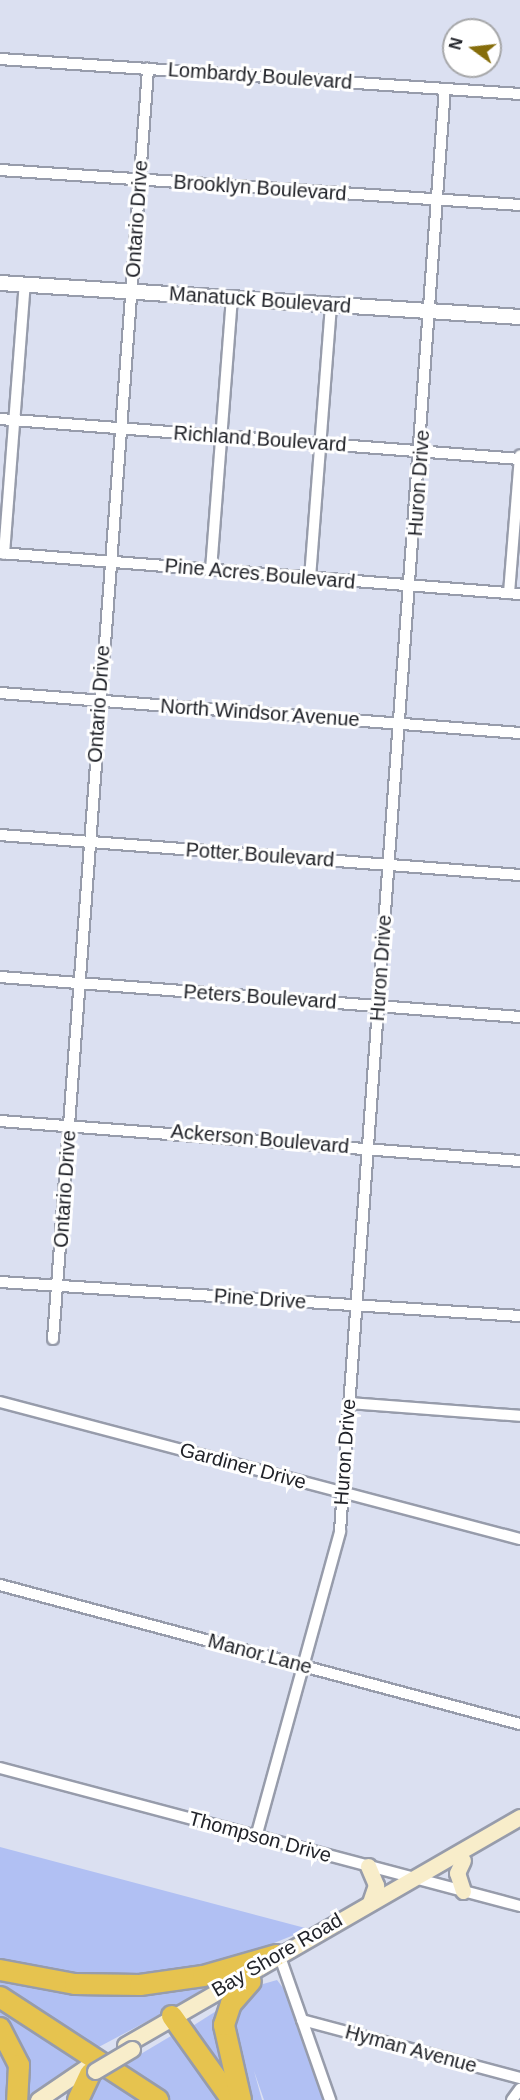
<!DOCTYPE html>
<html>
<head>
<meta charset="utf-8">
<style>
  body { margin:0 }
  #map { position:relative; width:520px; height:2100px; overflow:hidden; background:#dbe0f1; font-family:Helvetica,sans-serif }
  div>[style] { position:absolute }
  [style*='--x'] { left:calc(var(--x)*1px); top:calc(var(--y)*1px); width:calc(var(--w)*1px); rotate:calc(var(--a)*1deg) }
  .green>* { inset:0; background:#b1c0f3 }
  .roads { filter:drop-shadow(2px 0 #979cab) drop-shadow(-2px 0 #979cab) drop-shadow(0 2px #979cab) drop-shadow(0 -2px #979cab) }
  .minor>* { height:10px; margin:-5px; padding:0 5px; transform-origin:5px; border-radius:5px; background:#fff }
  .tertiary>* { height:14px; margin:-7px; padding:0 7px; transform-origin:7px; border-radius:7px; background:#fff }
  .secondary>* { height:15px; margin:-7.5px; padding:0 7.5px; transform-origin:7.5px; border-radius:7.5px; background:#f8edca }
  .motorway>* { height:20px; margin:-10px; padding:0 10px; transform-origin:10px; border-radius:10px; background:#e6c34f }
  .bridges { filter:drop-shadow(2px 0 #979cab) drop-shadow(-2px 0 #979cab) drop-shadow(0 2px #979cab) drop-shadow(0 -2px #979cab) }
  .secondary-bridge>* { height:15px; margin:-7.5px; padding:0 7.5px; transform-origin:7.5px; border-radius:7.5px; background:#f8edca }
  span { translate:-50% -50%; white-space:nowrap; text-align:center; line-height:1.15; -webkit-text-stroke:6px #fff; paint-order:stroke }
  .street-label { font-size:20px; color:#212329 }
  .north { position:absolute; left:442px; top:18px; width:60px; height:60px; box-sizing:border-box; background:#fff; border:2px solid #a6a7a9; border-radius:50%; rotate:285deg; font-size:16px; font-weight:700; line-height:24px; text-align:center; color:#212329 }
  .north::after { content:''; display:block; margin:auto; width:21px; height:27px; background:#866d0b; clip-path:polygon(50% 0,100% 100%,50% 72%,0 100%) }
</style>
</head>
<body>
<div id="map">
  <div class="green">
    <i style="clip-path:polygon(0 1847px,309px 1929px,221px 1964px,126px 1982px,0 1964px)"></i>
    <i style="clip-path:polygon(238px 1973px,95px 2049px,0 1987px,0 1974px,58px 1987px)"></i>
    <i style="clip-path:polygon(277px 1980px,287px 1993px,324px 2100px,264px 2100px,254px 2071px,262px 2100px,247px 2100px,231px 2013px,263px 1984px)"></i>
    <i style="clip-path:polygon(0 1999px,85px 2056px,27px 2100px,22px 2100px,0 2019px)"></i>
    <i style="clip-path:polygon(221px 2008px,233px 2088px,191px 2027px)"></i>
    <i style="clip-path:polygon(0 2033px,15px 2062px,14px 2100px,0 2100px)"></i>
    <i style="clip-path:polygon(176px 2033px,228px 2100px,168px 2100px,119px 2067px)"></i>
    <i style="clip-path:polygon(108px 2073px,146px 2100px,83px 2100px,92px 2082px)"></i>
  </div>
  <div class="roads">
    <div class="minor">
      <i style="--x:0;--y:59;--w:521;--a:3.85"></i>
      <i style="--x:0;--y:170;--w:521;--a:3.85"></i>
      <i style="--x:0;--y:419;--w:522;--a:4.4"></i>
      <i style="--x:0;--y:553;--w:522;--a:4.51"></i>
      <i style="--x:4;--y:554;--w:271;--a:-85.6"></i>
      <i style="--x:211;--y:570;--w:273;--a:-85.6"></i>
      <i style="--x:310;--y:578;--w:274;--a:-85.6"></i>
      <i style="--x:509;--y:593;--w:138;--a:-85.4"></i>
      <i style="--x:0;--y:693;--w:522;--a:4.4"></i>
      <i style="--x:0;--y:835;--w:522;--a:4.4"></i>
      <i style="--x:0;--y:977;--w:522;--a:4.4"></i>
      <i style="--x:0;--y:1121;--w:522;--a:4.4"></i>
      <i style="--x:0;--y:1282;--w:521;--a:3.74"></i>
      <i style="--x:53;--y:1339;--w:1274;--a:-85.72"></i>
      <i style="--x:0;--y:1402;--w:538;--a:14.76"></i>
      <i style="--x:349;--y:1403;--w:171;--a:4.3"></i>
      <i style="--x:0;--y:1585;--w:538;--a:14.97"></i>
      <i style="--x:0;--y:1768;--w:538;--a:14.86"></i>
      <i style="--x:256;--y:1837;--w:317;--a:-74.6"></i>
      <i style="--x:340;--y:1531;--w:1446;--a:-85.84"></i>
      <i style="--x:279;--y:1954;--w:155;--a:70.7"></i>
      <i style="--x:302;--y:2020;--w:226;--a:14.9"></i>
      <i style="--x:512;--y:2100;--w:14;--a:-54"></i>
    </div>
    <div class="tertiary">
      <i style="--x:0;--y:283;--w:521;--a:3.74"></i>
    </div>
    <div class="secondary">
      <i style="--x:368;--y:1866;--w:21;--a:67"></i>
      <i style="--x:376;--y:1885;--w:18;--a:109"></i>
      <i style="--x:463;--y:1891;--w:19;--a:-108"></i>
      <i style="--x:457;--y:1873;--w:14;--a:-65"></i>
      <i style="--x:125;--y:2045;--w:456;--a:-30"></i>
      <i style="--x:38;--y:2100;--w:60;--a:-34.2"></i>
    </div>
    <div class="motorway">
      <i style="--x:0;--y:1970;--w:76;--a:10.6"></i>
      <i style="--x:75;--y:1984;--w:65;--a:0.9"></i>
      <i style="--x:140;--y:1985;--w:64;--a:-8.1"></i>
      <i style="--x:203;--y:1976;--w:76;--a:-16"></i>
      <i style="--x:0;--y:1997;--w:189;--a:33.1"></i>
      <i style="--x:172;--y:2016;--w:103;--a:54.5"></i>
      <i style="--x:0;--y:2028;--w:42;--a:62.8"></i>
      <i style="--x:19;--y:2065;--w:35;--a:93"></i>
      <i style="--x:78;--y:2100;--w:29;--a:-65"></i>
      <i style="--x:241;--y:2100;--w:77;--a:-102.8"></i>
      <i style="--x:224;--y:2025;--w:22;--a:-72"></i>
      <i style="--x:231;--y:2004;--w:30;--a:-49"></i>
    </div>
  </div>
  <div class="bridges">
    <div class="secondary-bridge">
      <i style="--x:95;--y:2071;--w:43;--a:-30.7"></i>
    </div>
  </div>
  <div class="street-label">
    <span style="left:260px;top:76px;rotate:4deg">Lombardy Boulevard</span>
    <span style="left:260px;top:188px;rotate:4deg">Brooklyn Boulevard</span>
    <span style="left:137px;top:219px;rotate:-86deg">Ontario Drive</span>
    <span style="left:260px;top:300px;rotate:4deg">Manatuck Boulevard</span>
    <span style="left:260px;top:439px;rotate:4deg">Richland Boulevard</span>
    <span style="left:419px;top:483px;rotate:-86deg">Huron Drive</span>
    <span style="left:260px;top:574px;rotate:5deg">Pine Acres Boulevard</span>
    <span style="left:99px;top:704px;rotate:-86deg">Ontario Drive</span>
    <span style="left:260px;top:713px;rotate:4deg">North Windsor Avenue</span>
    <span style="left:260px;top:855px;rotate:4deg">Potter Boulevard</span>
    <span style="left:381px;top:968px;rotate:-86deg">Huron Drive</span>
    <span style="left:260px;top:997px;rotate:4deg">Peters Boulevard</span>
    <span style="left:260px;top:1139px;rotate:5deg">Ackerson Boulevard</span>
    <span style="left:65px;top:1189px;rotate:-86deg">Ontario Drive</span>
    <span style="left:260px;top:1299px;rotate:4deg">Pine Drive</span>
    <span style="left:345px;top:1452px;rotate:-86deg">Huron Drive</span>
    <span style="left:243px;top:1466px;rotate:15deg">Gardiner Drive</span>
    <span style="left:260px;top:1654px;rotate:15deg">Manor Lane</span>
    <span style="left:260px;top:1837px;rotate:15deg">Thompson Drive</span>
    <span style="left:277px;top:1955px;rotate:-30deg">Bay Shore Road</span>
    <span style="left:411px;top:2049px;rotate:15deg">Hyman Avenue</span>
  </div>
  <div class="north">N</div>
</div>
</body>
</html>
